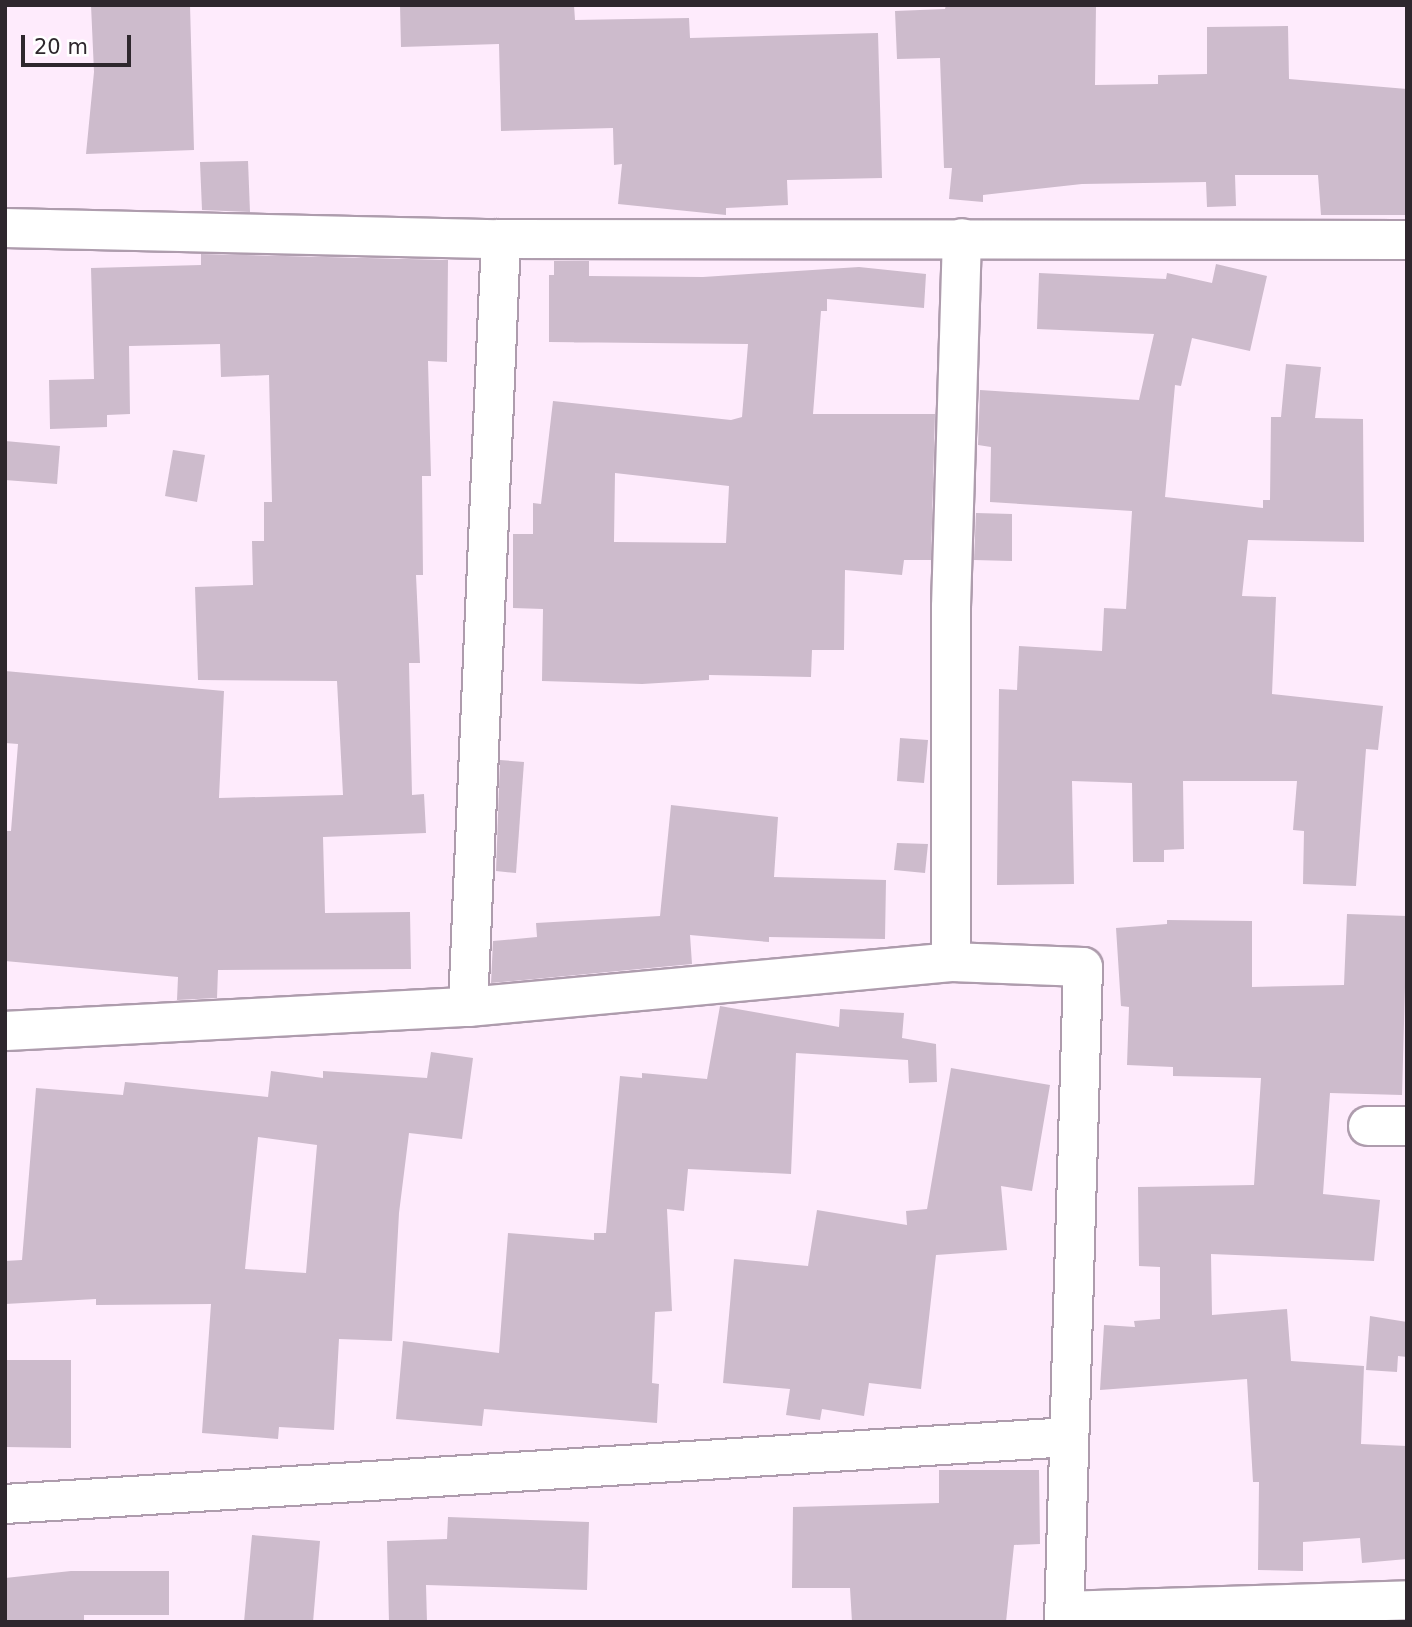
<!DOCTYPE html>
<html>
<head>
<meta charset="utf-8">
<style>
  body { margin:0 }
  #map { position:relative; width:1412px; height:1627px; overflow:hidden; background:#feebfc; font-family:"DejaVu Sans",sans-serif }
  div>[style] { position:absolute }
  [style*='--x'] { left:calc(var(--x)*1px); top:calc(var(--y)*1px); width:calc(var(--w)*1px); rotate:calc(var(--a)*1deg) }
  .building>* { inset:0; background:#cdbbcc }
  .roads { filter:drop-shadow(2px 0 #ae9cad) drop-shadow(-2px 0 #ae9cad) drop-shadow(0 2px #ae9cad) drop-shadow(0 -2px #ae9cad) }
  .minor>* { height:38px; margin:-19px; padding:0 19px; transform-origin:19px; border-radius:19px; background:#fff }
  span { translate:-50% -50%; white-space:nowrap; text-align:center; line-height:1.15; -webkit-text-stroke:7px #fff; paint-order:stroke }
  .frame { position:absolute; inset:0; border:7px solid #2e272d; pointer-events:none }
  .scale { position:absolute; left:21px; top:35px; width:110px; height:32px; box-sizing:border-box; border:4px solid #2e272d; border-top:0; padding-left:9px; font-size:21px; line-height:24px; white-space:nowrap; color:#2e272d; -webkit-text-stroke:5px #fff; paint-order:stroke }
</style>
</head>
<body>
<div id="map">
  <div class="building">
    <i style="clip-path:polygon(91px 5px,190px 5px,194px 150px,86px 154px,94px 72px)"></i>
    <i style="clip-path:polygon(400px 5px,574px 5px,575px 20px,689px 18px,690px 38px,878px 33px,882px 178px,787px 180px,788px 205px,726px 208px,726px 215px,618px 204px,622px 164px,614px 165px,613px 128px,501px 131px,499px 44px,401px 47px)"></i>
    <i style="clip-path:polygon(946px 5px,1096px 5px,1095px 85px,1158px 84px,1158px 75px,1207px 74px,1207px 27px,1288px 26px,1289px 79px,1407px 89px,1407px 215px,1321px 215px,1318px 175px,1235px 175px,1236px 206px,1207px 207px,1206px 182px,1082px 184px,983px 195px,983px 202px,949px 199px,952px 168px,944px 168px,940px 58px,897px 59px,895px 11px,945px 9px)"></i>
    <i style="clip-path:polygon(248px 161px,250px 212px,202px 210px,200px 162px)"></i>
    <i style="clip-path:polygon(201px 254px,448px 260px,447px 362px,428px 361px,431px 476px,422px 476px,423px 575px,416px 575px,420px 663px,409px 663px,412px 795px,424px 794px,426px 833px,323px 837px,325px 913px,410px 912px,411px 969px,218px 970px,217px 998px,177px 1000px,178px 977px,5px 961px,5px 831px,11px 831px,18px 744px,5px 743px,5px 671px,224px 691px,219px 798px,343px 795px,337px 681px,198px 680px,195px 587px,253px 585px,252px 541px,264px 541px,264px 502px,272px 502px,269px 375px,221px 377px,220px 344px,129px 346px,130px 414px,107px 415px,107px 427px,50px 429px,49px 380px,94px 379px,91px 268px,201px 265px)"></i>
    <i style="clip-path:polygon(evenodd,554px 261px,589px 261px,589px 276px,703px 277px,859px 267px,926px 274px,924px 308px,827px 299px,827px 311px,821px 311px,813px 414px,935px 414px,931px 560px,904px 560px,902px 575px,845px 570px,844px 650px,812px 650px,811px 677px,709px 675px,709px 680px,642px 684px,542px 681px,543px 609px,513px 608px,513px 534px,533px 534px,533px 503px,541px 504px,553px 401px,731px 420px,742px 417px,748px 344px,549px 342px,549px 275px,554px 275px,554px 261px,615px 473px,729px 486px,726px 543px,614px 542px,615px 473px)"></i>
    <i style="clip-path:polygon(1216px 264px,1267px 276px,1250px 351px,1192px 338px,1181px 386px,1175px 385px,1165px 497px,1263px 508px,1263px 500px,1270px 500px,1271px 417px,1281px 417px,1286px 364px,1321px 367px,1315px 418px,1363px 419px,1364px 542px,1248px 540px,1242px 596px,1276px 597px,1272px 694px,1383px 706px,1378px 750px,1366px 749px,1356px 886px,1303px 884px,1304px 831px,1293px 830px,1297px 781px,1183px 781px,1184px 849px,1164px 850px,1164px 862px,1133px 862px,1132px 783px,1072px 781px,1074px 884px,997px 885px,999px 689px,1017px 690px,1019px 646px,1102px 651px,1104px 608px,1126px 609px,1132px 511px,990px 502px,991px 447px,978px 445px,980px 390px,1139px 400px,1154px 334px,1037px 329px,1039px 273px,1166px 279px,1167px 273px,1212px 283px)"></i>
    <i style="clip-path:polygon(5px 441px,60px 446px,57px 484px,5px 480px)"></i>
    <i style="clip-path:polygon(173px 450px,205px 455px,197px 502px,165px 496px)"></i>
    <i style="clip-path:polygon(976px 513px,1012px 514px,1012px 561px,974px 560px)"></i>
    <i style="clip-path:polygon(900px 738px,928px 740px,924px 783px,897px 781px)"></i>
    <i style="clip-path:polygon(500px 760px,524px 762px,516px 873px,496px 871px)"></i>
    <i style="clip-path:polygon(671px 805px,778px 817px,774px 877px,886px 880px,885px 939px,769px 937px,769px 942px,690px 935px,692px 964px,491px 983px,493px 941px,537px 937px,536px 923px,660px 916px)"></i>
    <i style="clip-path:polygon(897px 843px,928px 844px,925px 873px,894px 870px)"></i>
    <i style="clip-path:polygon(1347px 914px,1407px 916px,1402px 1095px,1330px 1093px,1323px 1194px,1380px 1200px,1374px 1261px,1211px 1254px,1212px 1315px,1287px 1309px,1291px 1361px,1364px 1366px,1361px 1444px,1407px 1446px,1407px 1559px,1362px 1563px,1360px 1538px,1303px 1542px,1303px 1571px,1258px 1570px,1259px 1482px,1253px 1482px,1247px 1379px,1100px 1390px,1104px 1325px,1135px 1327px,1134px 1321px,1160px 1319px,1160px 1267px,1139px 1266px,1138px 1187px,1254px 1185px,1261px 1078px,1173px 1076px,1173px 1067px,1127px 1065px,1129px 1007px,1121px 1006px,1116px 928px,1167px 924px,1167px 920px,1252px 921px,1252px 987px,1344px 985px)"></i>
    <i style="clip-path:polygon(720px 1006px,839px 1027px,840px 1009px,904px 1013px,902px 1038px,936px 1044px,937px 1082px,909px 1083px,908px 1060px,796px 1053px,791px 1174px,688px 1169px,684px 1211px,667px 1209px,672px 1311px,655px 1312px,652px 1383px,659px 1384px,657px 1423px,484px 1409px,482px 1426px,396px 1419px,403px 1341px,499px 1353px,508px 1233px,594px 1240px,594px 1233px,606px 1233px,620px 1076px,642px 1078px,642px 1073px,707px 1079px)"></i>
    <i style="clip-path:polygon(evenodd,431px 1052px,473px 1058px,462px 1139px,409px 1133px,399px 1213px,392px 1341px,339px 1339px,334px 1430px,279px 1427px,278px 1439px,202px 1433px,211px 1304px,96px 1305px,96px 1299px,5px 1304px,5px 1261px,22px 1260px,36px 1088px,123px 1095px,125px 1082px,268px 1097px,271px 1071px,323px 1078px,323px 1071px,427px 1078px,431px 1052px,258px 1137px,317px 1145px,306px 1273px,245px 1269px,258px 1137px)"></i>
    <i style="clip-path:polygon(951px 1068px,1050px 1085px,1032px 1191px,1001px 1186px,1007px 1250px,936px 1255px,921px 1389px,869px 1383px,864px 1416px,822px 1409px,820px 1420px,786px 1415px,790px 1389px,723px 1383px,734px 1259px,808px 1266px,817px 1210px,907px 1225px,906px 1211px,927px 1209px)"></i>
    <i style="clip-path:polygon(1370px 1316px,1407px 1322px,1407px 1357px,1398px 1356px,1397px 1372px,1366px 1370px)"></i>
    <i style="clip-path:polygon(5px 1360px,71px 1360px,71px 1448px,5px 1447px)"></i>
    <i style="clip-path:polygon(939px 1470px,1039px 1470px,1040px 1544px,1014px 1545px,1006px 1622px,852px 1622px,850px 1588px,792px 1588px,793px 1507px,939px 1503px)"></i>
    <i style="clip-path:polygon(448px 1517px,589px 1522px,587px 1590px,426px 1585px,427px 1622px,389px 1622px,387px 1541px,447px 1539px)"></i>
    <i style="clip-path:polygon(252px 1535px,320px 1541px,313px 1622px,244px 1622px)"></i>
    <i style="clip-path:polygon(71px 1571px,169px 1571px,169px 1615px,84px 1615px,84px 1622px,5px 1622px,5px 1578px)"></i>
  </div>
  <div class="roads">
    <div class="minor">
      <i style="--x:5;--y:228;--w:496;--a:1.3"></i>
      <i style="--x:501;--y:239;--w:906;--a:0.06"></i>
      <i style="--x:951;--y:962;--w:355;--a:-90"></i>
      <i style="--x:951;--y:607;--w:369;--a:-88.3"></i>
      <i style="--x:468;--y:1007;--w:769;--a:-87.54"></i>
      <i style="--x:5;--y:1031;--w:464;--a:-3"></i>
      <i style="--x:468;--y:1007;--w:485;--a:-5.3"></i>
      <i style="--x:951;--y:962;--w:132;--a:2.2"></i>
      <i style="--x:1083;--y:967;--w:655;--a:91.66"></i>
      <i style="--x:1368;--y:1126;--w:39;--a:0"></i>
      <i style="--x:5;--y:1504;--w:1066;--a:-3.6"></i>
      <i style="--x:1065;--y:1611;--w:342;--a:-1.8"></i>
    </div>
  </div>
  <div class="frame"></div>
  <div class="scale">20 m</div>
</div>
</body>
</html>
